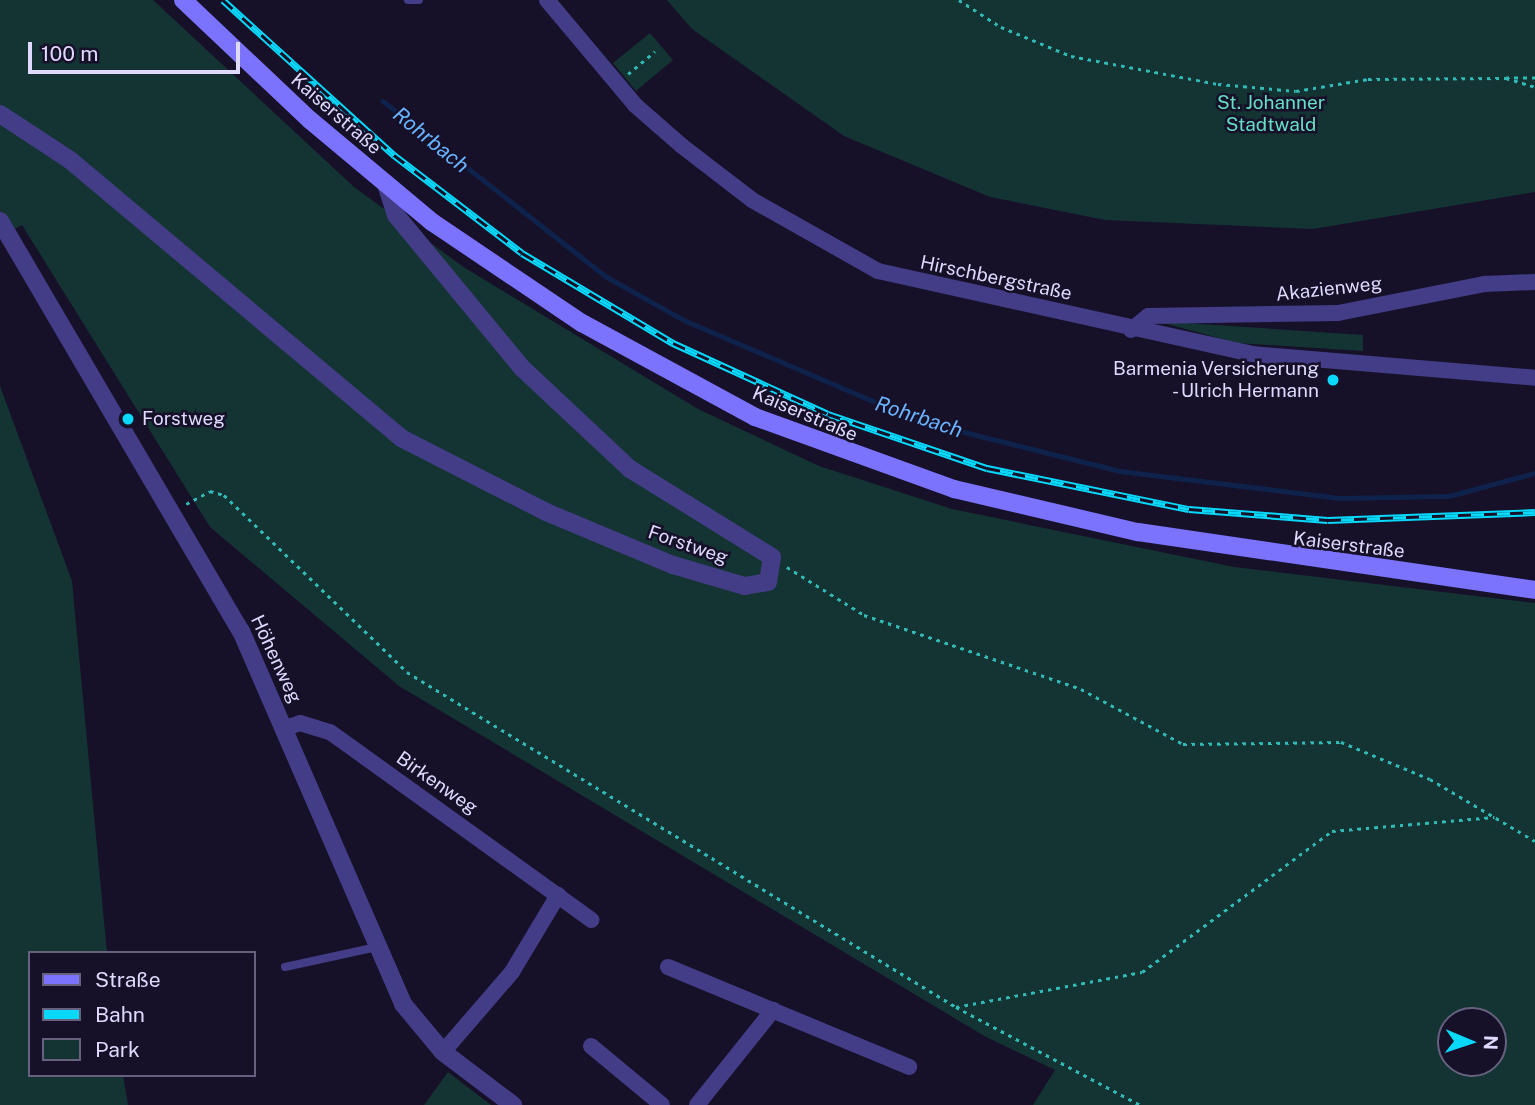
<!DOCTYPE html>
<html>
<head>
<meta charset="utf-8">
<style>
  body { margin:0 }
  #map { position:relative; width:1535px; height:1105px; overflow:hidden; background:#161129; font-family:"Public Sans",sans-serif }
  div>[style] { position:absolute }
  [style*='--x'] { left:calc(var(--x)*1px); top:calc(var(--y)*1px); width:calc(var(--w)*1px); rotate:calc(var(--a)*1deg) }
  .green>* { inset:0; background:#143333 }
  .stream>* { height:4.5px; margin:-2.25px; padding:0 2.25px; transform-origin:2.25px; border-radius:2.25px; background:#0e224b }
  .path>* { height:2.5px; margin-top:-1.25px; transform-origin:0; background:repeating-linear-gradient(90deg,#32bab7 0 3.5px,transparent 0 8.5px) }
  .service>* { height:8px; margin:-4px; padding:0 4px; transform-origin:4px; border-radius:4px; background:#433d87 }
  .minor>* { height:16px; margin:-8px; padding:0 8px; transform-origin:8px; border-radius:8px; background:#433d87 }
  .tertiary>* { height:18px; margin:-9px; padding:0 9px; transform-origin:9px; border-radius:9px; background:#433d87 }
  .secondary>* { height:18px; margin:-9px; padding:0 9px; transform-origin:9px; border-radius:9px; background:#7b72fd }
  .rail>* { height:7px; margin-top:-3.5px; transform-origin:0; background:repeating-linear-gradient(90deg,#161129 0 13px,#08d9fb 0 26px); box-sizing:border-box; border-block:2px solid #08d9fb }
  .dots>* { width:19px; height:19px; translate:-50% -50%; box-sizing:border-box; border:4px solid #161129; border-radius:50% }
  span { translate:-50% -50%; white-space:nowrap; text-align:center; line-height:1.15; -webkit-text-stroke:5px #161129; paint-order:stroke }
  .park-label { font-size:19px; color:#65dfc6 }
  .street-label { font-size:19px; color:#dfd9fe }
  .poi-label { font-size:19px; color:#dfd9fe }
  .right { translate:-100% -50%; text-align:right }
  .left { translate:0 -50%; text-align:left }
  .water-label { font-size:21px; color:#69b2fd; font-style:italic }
  .legend { position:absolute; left:28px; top:951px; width:228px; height:126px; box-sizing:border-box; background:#161129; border:2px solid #66617e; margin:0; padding:9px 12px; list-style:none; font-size:21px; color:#dfd9fe }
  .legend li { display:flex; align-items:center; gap:14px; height:35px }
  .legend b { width:35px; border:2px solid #66617e }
  .north { position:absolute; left:1437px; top:1007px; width:70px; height:70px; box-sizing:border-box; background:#161129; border:2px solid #66617e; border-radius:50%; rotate:92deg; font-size:19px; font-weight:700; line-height:28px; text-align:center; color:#dfd9fe }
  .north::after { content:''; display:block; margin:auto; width:24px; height:32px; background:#08d9fb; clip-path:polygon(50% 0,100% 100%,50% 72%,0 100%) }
  .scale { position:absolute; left:28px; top:42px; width:212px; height:32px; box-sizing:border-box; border:4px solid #dfd9fe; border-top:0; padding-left:9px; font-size:21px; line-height:24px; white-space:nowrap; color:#dfd9fe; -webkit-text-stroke:5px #161129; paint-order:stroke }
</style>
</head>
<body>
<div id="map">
  <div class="green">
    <i style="clip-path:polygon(evenodd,0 0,153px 0,354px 187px,465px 268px,698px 409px,819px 466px,952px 509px,1234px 567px,1535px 603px,1535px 1105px,1033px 1105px,1055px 1070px,986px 1037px,399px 686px,210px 527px,22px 225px,0 237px,0 0,1451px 1021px,1493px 1021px,1493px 1063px,1451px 1063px,1451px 1021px)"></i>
    <i style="clip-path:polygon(667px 0,1535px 0,1535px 192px,1313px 229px,1105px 220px,990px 197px,844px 136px,692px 29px)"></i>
    <i style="clip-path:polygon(650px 33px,673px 60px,636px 91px,613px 63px)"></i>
    <i style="clip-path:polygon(1156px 321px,1363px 335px,1363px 351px,1237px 343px)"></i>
    <i style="clip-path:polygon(0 386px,72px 581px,107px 953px,30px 953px,30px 1075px,123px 1075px,128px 1105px,0 1105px)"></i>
    <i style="clip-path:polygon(448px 1072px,491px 1105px,492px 1105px,424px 1105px)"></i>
  </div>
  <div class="stream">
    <i style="--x:383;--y:101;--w:285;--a:38.2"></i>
    <i style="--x:607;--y:277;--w:88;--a:29.2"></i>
    <i style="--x:684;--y:320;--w:257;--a:23.2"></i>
    <i style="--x:920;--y:421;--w:206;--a:14"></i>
    <i style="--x:1120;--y:471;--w:222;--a:7"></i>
    <i style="--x:1340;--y:498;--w:109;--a:-1.1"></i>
    <i style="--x:1449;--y:496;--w:89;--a:-15"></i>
  </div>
  <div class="path">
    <i style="--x:959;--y:0;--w:50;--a:32.7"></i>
    <i style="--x:1001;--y:27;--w:76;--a:22.5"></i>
    <i style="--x:1071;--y:56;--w:150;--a:10.8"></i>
    <i style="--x:1218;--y:84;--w:78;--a:5.1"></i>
    <i style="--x:1296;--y:91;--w:73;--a:-9.5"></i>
    <i style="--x:1368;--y:79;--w:138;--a:-0.4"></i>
    <i style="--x:628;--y:74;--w:35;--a:-40"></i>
    <i style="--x:1535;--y:78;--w:29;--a:180"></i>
    <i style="--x:1506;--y:78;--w:30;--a:17"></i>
    <i style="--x:186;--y:504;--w:27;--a:-28"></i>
    <i style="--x:210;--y:491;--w:15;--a:16"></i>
    <i style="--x:224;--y:495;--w:255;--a:44"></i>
    <i style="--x:407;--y:672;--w:643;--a:31.39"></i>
    <i style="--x:956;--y:1007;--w:208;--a:28"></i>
    <i style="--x:787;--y:567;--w:91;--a:31.9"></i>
    <i style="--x:864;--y:615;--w:229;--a:18.8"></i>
    <i style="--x:1081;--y:689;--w:116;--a:28.3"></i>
    <i style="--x:1183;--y:744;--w:158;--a:-0.7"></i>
    <i style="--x:1341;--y:742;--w:96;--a:22.6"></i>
    <i style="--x:1430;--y:779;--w:122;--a:30.6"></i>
    <i style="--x:956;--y:1007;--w:189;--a:-10.7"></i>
    <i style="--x:1142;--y:972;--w:237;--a:-36.6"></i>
    <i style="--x:1332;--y:831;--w:163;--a:-4.9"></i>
  </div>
  <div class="service">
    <i style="--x:408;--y:0;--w:11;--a:0"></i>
    <i style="--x:285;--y:967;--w:94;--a:-12.3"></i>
  </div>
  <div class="minor">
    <i style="--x:547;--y:0;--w:137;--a:50"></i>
    <i style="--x:635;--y:105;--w:62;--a:41.1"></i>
    <i style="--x:682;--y:146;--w:88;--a:37.6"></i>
    <i style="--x:752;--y:200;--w:145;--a:29.4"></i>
    <i style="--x:878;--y:271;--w:383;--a:12.5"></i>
    <i style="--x:1252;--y:354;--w:284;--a:4.8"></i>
    <i style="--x:1131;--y:330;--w:22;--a:-39"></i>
    <i style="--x:1148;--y:316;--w:190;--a:-0.9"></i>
    <i style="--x:1338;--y:313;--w:150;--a:-11.2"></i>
    <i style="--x:1485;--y:284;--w:50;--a:-2.3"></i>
    <i style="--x:285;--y:728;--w:16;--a:-18"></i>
    <i style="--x:300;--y:723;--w:31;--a:17"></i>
    <i style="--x:330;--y:732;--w:322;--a:35.7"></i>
    <i style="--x:668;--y:967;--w:261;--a:22.5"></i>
    <i style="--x:591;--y:1046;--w:92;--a:39.7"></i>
    <i style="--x:443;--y:1052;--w:106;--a:-49.2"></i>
    <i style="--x:512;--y:972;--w:90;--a:-59.1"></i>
    <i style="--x:697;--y:1105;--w:122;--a:-51.3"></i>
  </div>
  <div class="tertiary">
    <i style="--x:0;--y:114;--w:84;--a:33.3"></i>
    <i style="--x:70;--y:160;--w:432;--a:40"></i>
    <i style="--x:401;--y:438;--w:163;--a:27"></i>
    <i style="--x:546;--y:512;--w:138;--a:22.7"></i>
    <i style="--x:673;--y:565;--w:75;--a:16.3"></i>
    <i style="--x:745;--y:586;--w:23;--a:-10"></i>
    <i style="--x:768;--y:582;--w:25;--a:-81"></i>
    <i style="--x:772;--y:557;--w:167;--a:-148.2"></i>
    <i style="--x:630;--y:469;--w:148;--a:-136.9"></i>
    <i style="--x:522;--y:368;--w:198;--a:-129.5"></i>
    <i style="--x:396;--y:215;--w:32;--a:-108"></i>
    <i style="--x:0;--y:221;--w:476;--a:59.6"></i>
    <i style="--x:241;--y:631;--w:407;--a:66.5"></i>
    <i style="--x:403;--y:1004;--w:62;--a:50.2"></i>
    <i style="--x:443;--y:1052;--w:88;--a:37.1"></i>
  </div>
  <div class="secondary">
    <i style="--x:183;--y:0;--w:175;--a:43.4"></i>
    <i style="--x:310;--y:120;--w:159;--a:39.9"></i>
    <i style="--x:432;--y:222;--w:181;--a:34"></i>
    <i style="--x:582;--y:323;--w:197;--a:28.5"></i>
    <i style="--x:755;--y:417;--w:212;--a:19.9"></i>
    <i style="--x:954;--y:489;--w:189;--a:13.2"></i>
    <i style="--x:1138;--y:532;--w:401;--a:8.3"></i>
  </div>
  <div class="rail">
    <i style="--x:223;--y:0;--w:231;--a:42.2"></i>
    <i style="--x:394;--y:155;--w:161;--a:37.4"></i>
    <i style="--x:522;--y:253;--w:176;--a:30.8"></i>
    <i style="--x:673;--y:343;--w:170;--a:24.6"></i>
    <i style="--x:828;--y:414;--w:168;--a:18.8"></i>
    <i style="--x:987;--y:468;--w:206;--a:11.5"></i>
    <i style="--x:1189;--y:509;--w:139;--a:4.5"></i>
    <i style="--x:1328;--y:520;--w:207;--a:-2.2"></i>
  </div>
  <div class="dots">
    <i style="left:1333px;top:380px;background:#08d9fb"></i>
    <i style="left:128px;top:419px;background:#08d9fb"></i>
  </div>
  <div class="park-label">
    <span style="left:1271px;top:114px">St. Johanner<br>Stadtwald</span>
  </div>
  <div class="street-label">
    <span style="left:336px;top:114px;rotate:41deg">Kaiserstraße</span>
    <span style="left:996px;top:278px;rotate:12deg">Hirschbergstraße</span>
    <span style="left:1329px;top:289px;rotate:-6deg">Akazienweg</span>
    <span style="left:805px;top:414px;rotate:23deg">Kaiserstraße</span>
    <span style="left:688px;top:545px;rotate:19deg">Forstweg</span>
    <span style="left:1349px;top:545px;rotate:7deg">Kaiserstraße</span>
    <span style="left:276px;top:659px;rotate:65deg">Höhenweg</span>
    <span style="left:437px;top:783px;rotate:35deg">Birkenweg</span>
  </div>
  <div class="poi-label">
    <span class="right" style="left:1319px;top:380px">Barmenia Versicherung<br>- Ulrich Hermann</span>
    <span class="left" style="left:142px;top:419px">Forstweg</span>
  </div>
  <div class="water-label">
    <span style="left:431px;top:140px;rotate:39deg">Rohrbach</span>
    <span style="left:919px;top:417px;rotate:18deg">Rohrbach</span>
  </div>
  <ul class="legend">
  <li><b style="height:9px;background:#7b72fd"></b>Straße</li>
  <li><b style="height:9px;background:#08d9fb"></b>Bahn</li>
  <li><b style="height:19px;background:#143333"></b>Park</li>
  </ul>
  <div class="north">N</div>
  <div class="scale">100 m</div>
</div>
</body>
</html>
